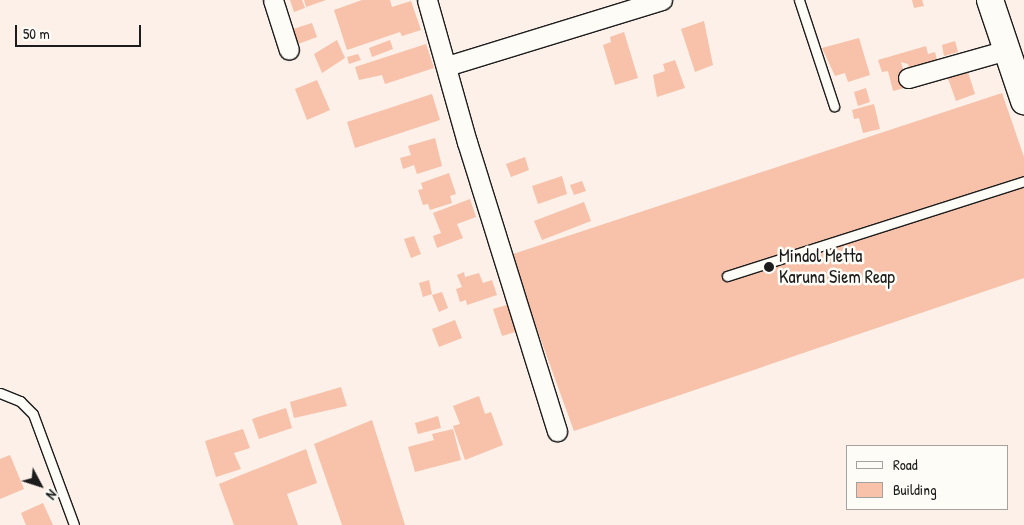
<!DOCTYPE html>
<html>
<head>
<meta charset="utf-8">
<style>
  body { margin:0 }
  #map { position:relative; width:1024px; height:525px; overflow:hidden; background:#fcf0e8; font-family:"Patrick Hand",sans-serif }
  div>[style] { position:absolute }
  [style*='--x'] { left:calc(var(--x)*1px); top:calc(var(--y)*1px); width:calc(var(--w)*1px); rotate:calc(var(--a)*1deg) }
  .building>* { inset:0; background:#f7c1aa }
  .roads { filter:drop-shadow(1px 0 #1c1c1c) drop-shadow(-1px 0 #1c1c1c) drop-shadow(0 1px #1c1c1c) drop-shadow(0 -1px #1c1c1c) }
  .lane>* { height:9px; margin:-4.5px; padding:0 4.5px; transform-origin:4.5px; border-radius:4.5px; background:#fdfcf7 }
  .street>* { height:19px; margin:-9.5px; padding:0 9.5px; transform-origin:9.5px; border-radius:9.5px; background:#fdfcf7 }
  .secondary>* { height:26px; margin:-13px; padding:0 13px; transform-origin:13px; border-radius:13px; background:#fdfcf7 }
  .dots>* { width:14px; height:14px; translate:-50% -50%; box-sizing:border-box; border:2px solid #fdfcf7; border-radius:50% }
  span { translate:-50% -50%; white-space:nowrap; text-align:center; line-height:1.15; -webkit-text-stroke:5px #fdfcf7; paint-order:stroke }
  .poi-label { font-size:18px; color:#1c1c1c }
  .left { translate:0 -50%; text-align:left }
  .legend { position:absolute; left:846px; top:445px; width:162px; height:65px; box-sizing:border-box; background:#fdfcf7; border:1px solid #a3a29f; margin:0; padding:6px 9px; list-style:none; font-size:15px; color:#1c1c1c }
  .legend li { display:flex; align-items:center; gap:10px; height:25px }
  .legend b { width:25px; border:1px solid #a3a29f }
  .north { position:absolute; left:15px; top:460px; width:50px; height:50px; -webkit-text-stroke:4px #fdfcf7; paint-order:stroke; rotate:130deg; font-size:14px; font-weight:700; line-height:20px; text-align:center; color:#1c1c1c }
  .north::after { content:''; display:block; margin:auto; width:18px; height:22px; background:#1c1c1c; clip-path:polygon(50% 0,100% 100%,50% 72%,0 100%) }
  .scale { position:absolute; left:15px; top:25px; width:126px; height:22px; box-sizing:border-box; border:2px solid #1c1c1c; border-top:0; padding-left:6px; font-size:15px; line-height:18px; white-space:nowrap; color:#1c1c1c; -webkit-text-stroke:4px #fdfcf7; paint-order:stroke }
</style>
</head>
<body>
<div id="map">
  <div class="building">
    <i style="clip-path:polygon(290px 0,302px 0,305px 8px,294px 12px)"></i>
    <i style="clip-path:polygon(304px 0,326px 0,306px 7px)"></i>
    <i style="clip-path:polygon(362px 0,390px 0,392px 7px,411px 1px,421px 30px,402px 36px,400px 32px,347px 50px,334px 10px)"></i>
    <i style="clip-path:polygon(912px 0,922px 0,924px 6px,914px 8px)"></i>
    <i style="clip-path:polygon(704px 21px,713px 65px,695px 72px,681px 29px)"></i>
    <i style="clip-path:polygon(312px 23px,317px 37px,298px 44px,293px 29px)"></i>
    <i style="clip-path:polygon(624px 32px,638px 78px,615px 85px,603px 45px,611px 42px,610px 37px)"></i>
    <i style="clip-path:polygon(859px 38px,870px 75px,848px 82px,845px 73px,835px 76px,822px 48px)"></i>
    <i style="clip-path:polygon(337px 40px,345px 58px,322px 73px,314px 54px)"></i>
    <i style="clip-path:polygon(390px 40px,393px 49px,372px 57px,369px 48px)"></i>
    <i style="clip-path:polygon(955px 41px,958px 52px,944px 56px,942px 45px)"></i>
    <i style="clip-path:polygon(426px 44px,434px 68px,385px 84px,382px 75px,359px 80px,355px 67px)"></i>
    <i style="clip-path:polygon(926px 46px,928px 54px,935px 52px,939px 68px,911px 75px,908px 64px,901px 62px,908px 87px,893px 91px,888px 71px,882px 72px,878px 60px)"></i>
    <i style="clip-path:polygon(358px 54px,361px 60px,349px 64px,347px 57px)"></i>
    <i style="clip-path:polygon(675px 60px,685px 88px,657px 97px,653px 75px,665px 71px,663px 64px)"></i>
    <i style="clip-path:polygon(966px 66px,975px 94px,956px 101px,946px 73px)"></i>
    <i style="clip-path:polygon(317px 80px,330px 110px,307px 120px,295px 89px)"></i>
    <i style="clip-path:polygon(866px 88px,870px 102px,858px 106px,854px 92px)"></i>
    <i style="clip-path:polygon(1002px 93px,1024px 157px,1024px 278px,574px 431px,510px 255px)"></i>
    <i style="clip-path:polygon(432px 94px,440px 120px,355px 148px,347px 122px)"></i>
    <i style="clip-path:polygon(874px 104px,880px 129px,863px 133px,859px 118px,854px 119px,852px 110px)"></i>
    <i style="clip-path:polygon(435px 138px,442px 166px,417px 174px,414px 165px,403px 169px,400px 158px,411px 155px,408px 146px)"></i>
    <i style="clip-path:polygon(525px 157px,529px 170px,511px 177px,506px 164px)"></i>
    <i style="clip-path:polygon(449px 173px,456px 194px,450px 196px,452px 203px,430px 210px,428px 204px,423px 205px,418px 190px,423px 189px,421px 183px)"></i>
    <i style="clip-path:polygon(562px 176px,567px 194px,538px 204px,532px 186px)"></i>
    <i style="clip-path:polygon(582px 181px,586px 191px,574px 195px,570px 185px)"></i>
    <i style="clip-path:polygon(470px 199px,476px 217px,457px 224px,463px 238px,437px 248px,433px 236px,441px 233px,433px 213px)"></i>
    <i style="clip-path:polygon(584px 202px,591px 221px,542px 240px,534px 221px)"></i>
    <i style="clip-path:polygon(414px 236px,421px 254px,411px 258px,404px 239px)"></i>
    <i style="clip-path:polygon(464px 272px,465px 277px,479px 273px,483px 283px,492px 280px,497px 295px,467px 305px,466px 300px,460px 302px,456px 289px,462px 287px,457px 275px)"></i>
    <i style="clip-path:polygon(429px 280px,432px 294px,423px 297px,419px 283px)"></i>
    <i style="clip-path:polygon(442px 292px,448px 308px,439px 312px,432px 295px)"></i>
    <i style="clip-path:polygon(510px 304px,518px 331px,502px 336px,493px 309px)"></i>
    <i style="clip-path:polygon(455px 320px,462px 338px,439px 347px,432px 329px)"></i>
    <i style="clip-path:polygon(341px 387px,347px 406px,294px 418px,290px 402px)"></i>
    <i style="clip-path:polygon(479px 396px,485px 414px,491px 412px,503px 445px,465px 460px,453px 426px,460px 424px,453px 406px)"></i>
    <i style="clip-path:polygon(286px 408px,292px 428px,259px 439px,252px 419px)"></i>
    <i style="clip-path:polygon(438px 416px,441px 428px,418px 434px,415px 423px)"></i>
    <i style="clip-path:polygon(372px 420px,405px 525px,342px 525px,314px 444px)"></i>
    <i style="clip-path:polygon(243px 429px,250px 448px,234px 453px,241px 469px,216px 477px,205px 441px)"></i>
    <i style="clip-path:polygon(453px 429px,461px 460px,415px 472px,408px 447px,434px 440px,432px 434px)"></i>
    <i style="clip-path:polygon(306px 449px,317px 483px,287px 494px,298px 525px,234px 525px,219px 484px)"></i>
    <i style="clip-path:polygon(10px 455px,24px 489px,0 499px,0 459px)"></i>
    <i style="clip-path:polygon(43px 503px,53px 525px,26px 525px,21px 513px)"></i>
  </div>
  <div class="roads">
    <div class="lane">
      <i style="--x:799;--y:0;--w:112;--a:71.7"></i>
      <i style="--x:727;--y:276;--w:312;--a:-17.7"></i>
      <i style="--x:0;--y:393;--w:22;--a:22"></i>
      <i style="--x:20;--y:401;--w:18;--a:45"></i>
      <i style="--x:33;--y:414;--w:118;--a:69.7"></i>
    </div>
    <div class="street">
      <i style="--x:273;--y:0;--w:52;--a:72.3"></i>
      <i style="--x:427;--y:0;--w:148;--a:74.3"></i>
      <i style="--x:467;--y:142;--w:303;--a:72.7"></i>
      <i style="--x:447;--y:66;--w:225;--a:-17.1"></i>
      <i style="--x:908;--y:78;--w:103;--a:-15.8"></i>
    </div>
    <div class="secondary">
      <i style="--x:990;--y:0;--w:107;--a:71.4"></i>
    </div>
  </div>
  <div class="dots">
    <i style="left:769px;top:267px;background:#1c1c1c"></i>
  </div>
  <div class="poi-label">
    <span class="left" style="left:779px;top:267px">Mindol Metta<br>Karuna Siem Reap</span>
  </div>
  <ul class="legend">
  <li><b style="height:6px;background:#fdfcf7"></b>Road</li>
  <li><b style="height:14px;background:#f7c1aa"></b>Building</li>
  </ul>
  <div class="north">N</div>
  <div class="scale">50 m</div>
</div>
</body>
</html>
